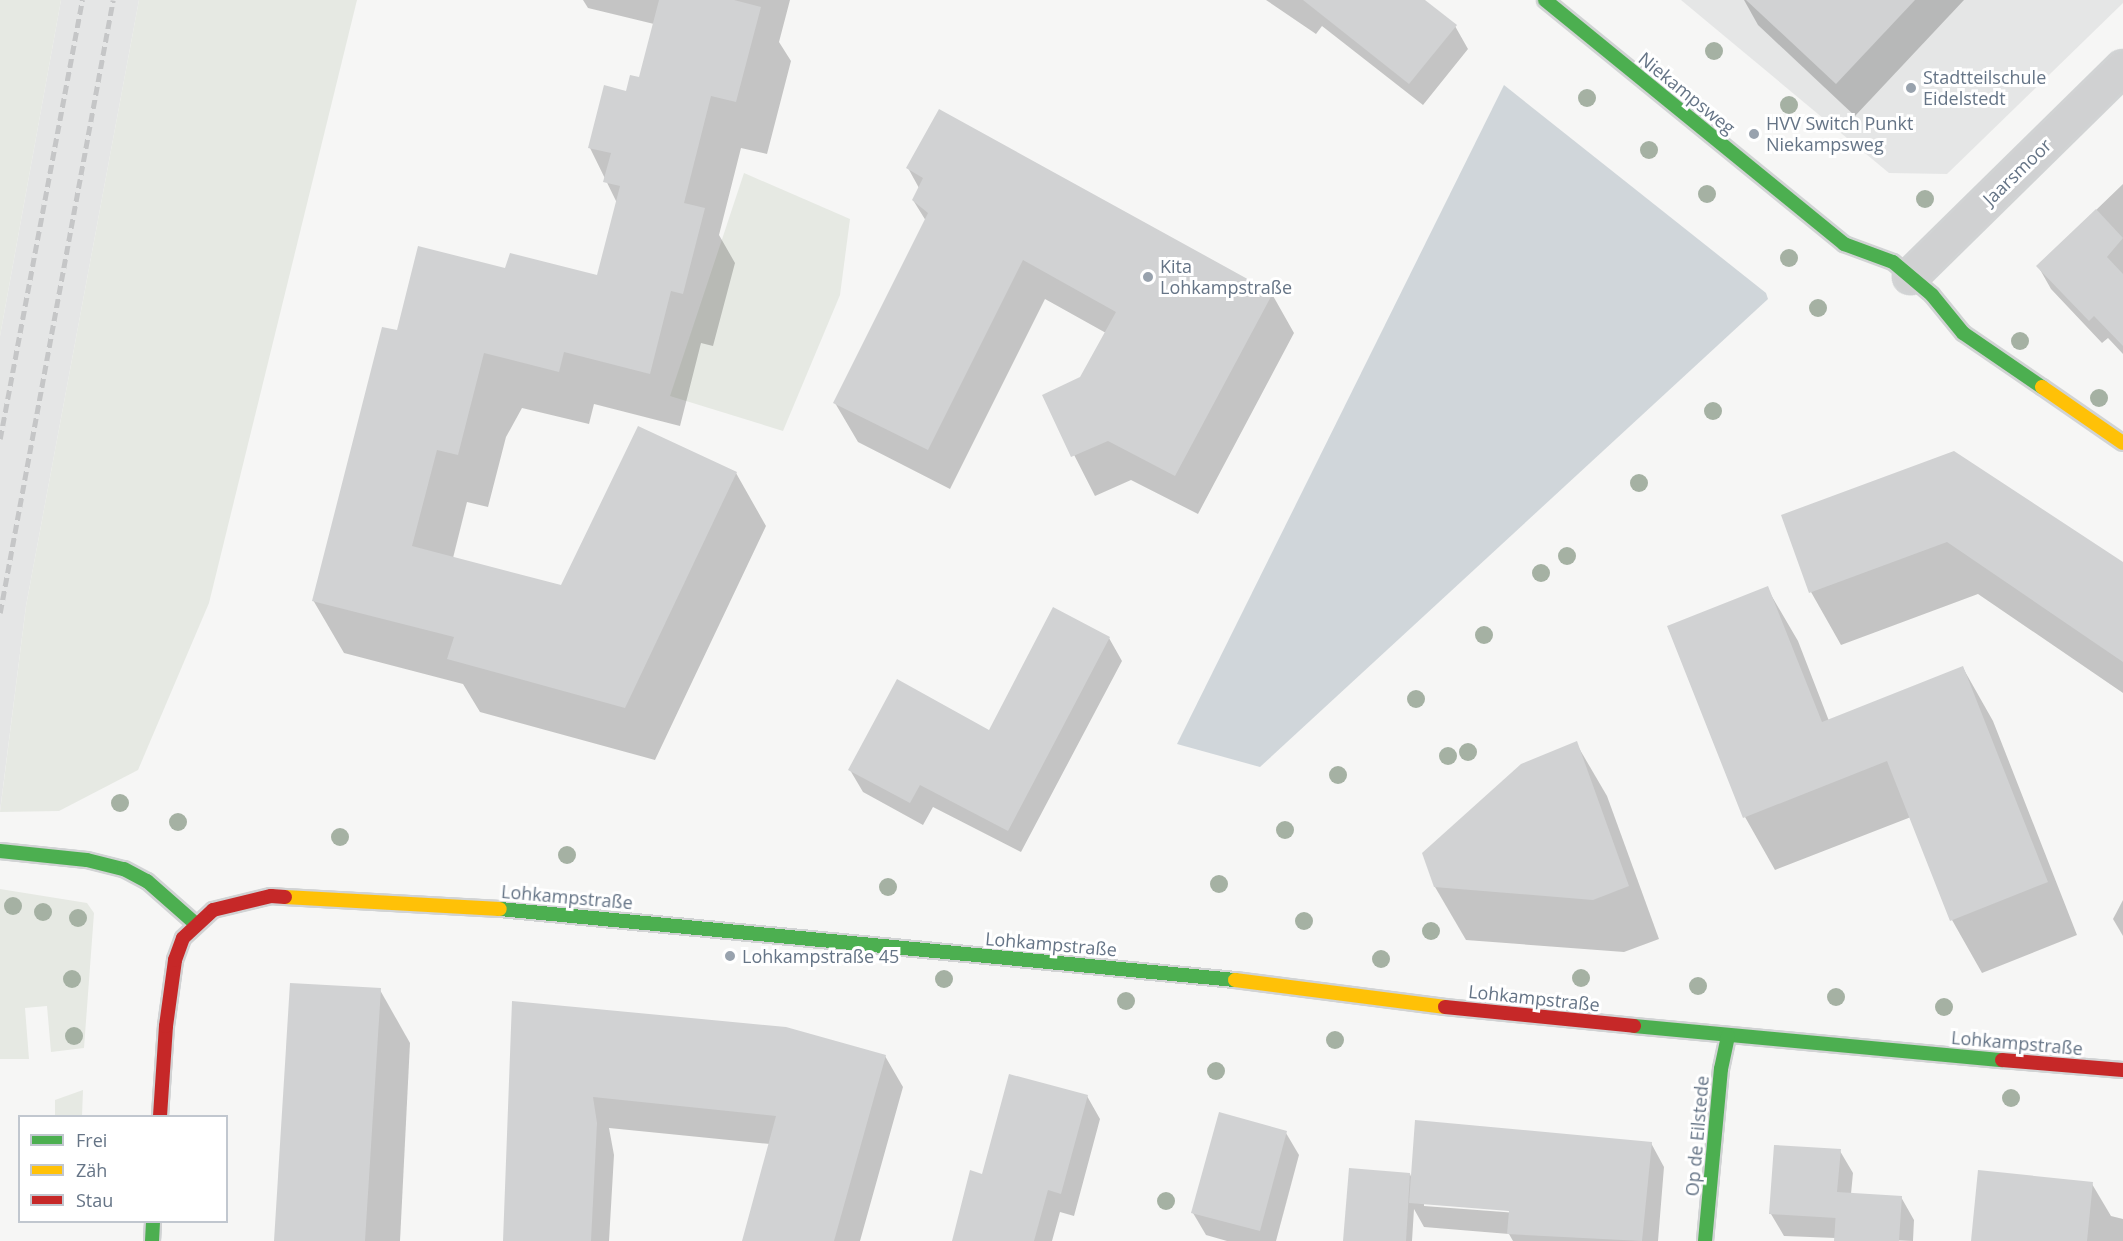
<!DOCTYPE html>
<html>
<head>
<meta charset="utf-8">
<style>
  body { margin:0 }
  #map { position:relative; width:2123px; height:1241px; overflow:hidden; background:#f6f6f5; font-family:"Open Sans",sans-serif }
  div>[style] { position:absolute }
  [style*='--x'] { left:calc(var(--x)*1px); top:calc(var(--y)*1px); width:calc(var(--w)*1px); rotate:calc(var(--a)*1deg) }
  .built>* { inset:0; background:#e5e6e6 }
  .green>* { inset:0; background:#e6e9e3 }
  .water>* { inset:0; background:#d0d6da }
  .shadow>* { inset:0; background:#0003 }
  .building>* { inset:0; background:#d1d2d3 }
  .roads { filter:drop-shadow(2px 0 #d1d3d4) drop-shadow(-2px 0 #d1d3d4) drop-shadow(0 2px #d1d3d4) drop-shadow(0 -2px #d1d3d4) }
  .street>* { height:33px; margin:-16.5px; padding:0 16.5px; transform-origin:16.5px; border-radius:16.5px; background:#d0d1d2 }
  .fast>* { height:14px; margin:-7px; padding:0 7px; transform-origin:7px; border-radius:7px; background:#4caf50 }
  .slow>* { height:14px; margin:-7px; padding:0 7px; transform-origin:7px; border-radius:7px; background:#ffc107 }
  .jam>* { height:14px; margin:-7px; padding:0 7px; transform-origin:7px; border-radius:7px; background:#c62828 }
  .rail>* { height:4.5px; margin-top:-2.25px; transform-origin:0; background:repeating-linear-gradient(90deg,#c5c6c7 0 9px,transparent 0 13.5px) }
  .trees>* { width:18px; height:18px; margin:-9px; border-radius:50%; background:#a5b1a3 }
  .dots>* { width:16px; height:16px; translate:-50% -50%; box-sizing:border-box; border:3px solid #fff; border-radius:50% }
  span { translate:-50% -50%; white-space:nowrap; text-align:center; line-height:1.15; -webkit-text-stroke:6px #fff; paint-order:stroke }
  .poi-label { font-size:18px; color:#657486 }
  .left { translate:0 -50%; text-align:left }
  .street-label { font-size:18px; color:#657486 }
  .legend { position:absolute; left:18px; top:1115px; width:210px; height:108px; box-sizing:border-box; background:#fff; border:2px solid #c1c7cf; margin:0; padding:8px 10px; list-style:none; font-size:18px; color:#657486 }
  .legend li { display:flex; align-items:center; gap:12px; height:30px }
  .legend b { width:30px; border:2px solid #c1c7cf }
</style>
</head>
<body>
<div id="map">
  <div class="built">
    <i style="clip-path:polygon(61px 0,139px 0,26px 606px,0 811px,0 336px)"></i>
    <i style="clip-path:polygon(1681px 0,2123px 0,2123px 3px,1947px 174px,1889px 173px)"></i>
  </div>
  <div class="green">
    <i style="clip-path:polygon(0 0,61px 0,0 336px)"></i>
    <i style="clip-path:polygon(139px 0,357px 0,209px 603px,138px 770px,59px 811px,0 812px,26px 606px)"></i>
    <i style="clip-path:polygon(744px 173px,850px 219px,840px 295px,783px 431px,670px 396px)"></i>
    <i style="clip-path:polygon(0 889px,87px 903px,94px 913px,84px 1048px,51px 1052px,47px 1006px,25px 1008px,29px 1059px,0 1059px)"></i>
    <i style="clip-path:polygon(83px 1090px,82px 1116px,55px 1116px,55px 1100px)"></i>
  </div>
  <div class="water">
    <i style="clip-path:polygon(1504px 85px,1766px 293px,1768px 299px,1260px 767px,1177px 744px)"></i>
  </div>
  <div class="shadow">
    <i style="clip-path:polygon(583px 0,790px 0,779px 42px,791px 61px,767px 154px,741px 148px,719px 235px,735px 263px,713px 346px,701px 343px,680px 426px,594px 404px,589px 424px,522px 408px,506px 437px,488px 507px,467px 502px,453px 558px,562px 586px,736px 473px,766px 526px,655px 760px,480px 712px,463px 684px,344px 653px,313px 600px,398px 332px,506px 270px,598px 277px,617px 203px,590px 148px,640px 79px,654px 24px,588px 8px)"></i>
    <i style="clip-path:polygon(1266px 0,1422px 0,1455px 26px,1468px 49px,1423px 105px,1322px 26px,1316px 34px)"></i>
    <i style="clip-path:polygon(1744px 0,1964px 0,1855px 116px,1758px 25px)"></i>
    <i style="clip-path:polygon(908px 168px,1272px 294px,1294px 333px,1198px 514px,1131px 480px,1095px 496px,1044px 396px,1081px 378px,1106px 333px,1045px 299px,950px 489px,858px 442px,835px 403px,926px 221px,913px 200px,919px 188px)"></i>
    <i style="clip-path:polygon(2123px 184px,2123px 354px,2108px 338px,2102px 343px,2051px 289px,2038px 266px)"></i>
    <i style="clip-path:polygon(1783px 516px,2123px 564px,2123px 693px,1978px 594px,1841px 645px,1811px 592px)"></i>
    <i style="clip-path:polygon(1767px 588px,1798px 641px,1829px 721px,1963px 668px,1993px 721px,2077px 935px,1982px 973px,1952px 920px,1911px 817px,1775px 870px,1745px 817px)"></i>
    <i style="clip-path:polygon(1109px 638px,1122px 661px,1021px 852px,933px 807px,923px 825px,863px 792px,850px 770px,989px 732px)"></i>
    <i style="clip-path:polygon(1576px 743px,1607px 796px,1659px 939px,1624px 952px,1466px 940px,1435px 887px)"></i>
    <i style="clip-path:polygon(2123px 900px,2123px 936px,2113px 919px)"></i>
    <i style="clip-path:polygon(380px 990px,410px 1043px,400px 1241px,277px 1241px)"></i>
    <i style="clip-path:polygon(513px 1003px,885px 1056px,903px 1087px,860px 1241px,743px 1241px,770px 1144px,609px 1128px,614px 1155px,609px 1241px,504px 1241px)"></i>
    <i style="clip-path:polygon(1087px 1096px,1100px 1119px,1074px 1216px,1060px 1212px,1052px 1241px,954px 1241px,983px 1175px)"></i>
    <i style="clip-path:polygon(1286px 1133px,1299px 1155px,1276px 1241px,1227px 1241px,1206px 1235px,1193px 1213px)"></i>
    <i style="clip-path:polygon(evenodd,1651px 1143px,1664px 1167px,1658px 1241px,1513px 1241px,1509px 1234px,1424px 1227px,1414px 1209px,1412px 1241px,1345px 1241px,1410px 1174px,1412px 1179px,1651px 1143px,1424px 1203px,1517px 1210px,1517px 1213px,1424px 1206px,1424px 1203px)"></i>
    <i style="clip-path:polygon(1840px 1151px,1853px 1173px,1851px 1194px,1901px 1197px,1914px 1220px,1913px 1241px,1784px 1236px,1771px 1214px)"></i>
    <i style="clip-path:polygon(2092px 1184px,2111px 1216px,2123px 1219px,2123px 1241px,1972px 1241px)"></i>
  </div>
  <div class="building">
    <i style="clip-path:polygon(659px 0,734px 0,761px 7px,736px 102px,711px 96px,684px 203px,705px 208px,683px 294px,671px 291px,650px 374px,564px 352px,559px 372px,484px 353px,458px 455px,437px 450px,412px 546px,561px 585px,638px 426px,737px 472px,625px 708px,447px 659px,454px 637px,312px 601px,382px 327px,397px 330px,418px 246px,505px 268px,510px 253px,597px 275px,620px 186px,603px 182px,611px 153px,588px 148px,604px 85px,626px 91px,630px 75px,639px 77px)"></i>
    <i style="clip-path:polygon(1303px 0,1425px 0,1457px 25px,1409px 84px)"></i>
    <i style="clip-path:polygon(1746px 0,1915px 0,1836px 84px)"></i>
    <i style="clip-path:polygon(939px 109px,1273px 293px,1175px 476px,1108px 441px,1071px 457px,1042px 395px,1080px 377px,1116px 312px,1023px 260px,928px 450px,833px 403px,928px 213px,912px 200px,923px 178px,906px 168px)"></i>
    <i style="clip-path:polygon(2096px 209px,2123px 238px,2107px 257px,2123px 274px,2123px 346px,2094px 316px,2089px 321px,2036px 266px)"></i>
    <i style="clip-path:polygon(1954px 451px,2123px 562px,2123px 662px,1947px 542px,1809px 593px,1781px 515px)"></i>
    <i style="clip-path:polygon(1768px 586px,1822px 722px,1963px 666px,2048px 882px,1950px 921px,1887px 761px,1743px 818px,1667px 626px)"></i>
    <i style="clip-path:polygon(1053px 607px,1110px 637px,1008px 831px,920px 785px,910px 803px,848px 770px,897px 679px,989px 730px)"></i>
    <i style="clip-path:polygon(1577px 741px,1629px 886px,1593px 900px,1434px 887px,1422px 853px,1521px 764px)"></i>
    <i style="clip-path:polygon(290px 983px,381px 988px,365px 1241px,274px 1241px)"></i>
    <i style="clip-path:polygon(512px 1001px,786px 1027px,886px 1055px,834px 1241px,742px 1241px,776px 1116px,593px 1097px,597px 1123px,591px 1241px,503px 1241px)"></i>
    <i style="clip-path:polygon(1009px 1074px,1088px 1095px,1061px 1194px,1048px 1190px,1034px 1241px,952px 1241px,970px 1170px,982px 1174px)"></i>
    <i style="clip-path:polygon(1219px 1112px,1287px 1131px,1260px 1231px,1191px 1213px)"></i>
    <i style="clip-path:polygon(1415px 1120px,1652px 1142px,1642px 1241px,1507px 1234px,1509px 1211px,1409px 1203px)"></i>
    <i style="clip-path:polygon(1774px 1145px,1841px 1149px,1837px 1192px,1902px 1196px,1899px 1241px,1834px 1241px,1837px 1195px,1836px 1218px,1769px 1214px)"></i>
    <i style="clip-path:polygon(1349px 1168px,1410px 1173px,1406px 1241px,1343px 1241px)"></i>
    <i style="clip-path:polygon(1978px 1170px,2093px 1182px,2087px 1241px,1971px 1241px)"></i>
  </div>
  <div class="roads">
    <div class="street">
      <i style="--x:1910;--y:276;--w:298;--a:-44.5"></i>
    </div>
    <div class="fast">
      <i style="--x:1545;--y:0;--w:386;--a:39.2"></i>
      <i style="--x:1844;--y:244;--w:52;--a:20.2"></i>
      <i style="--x:1893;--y:262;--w:51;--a:40.2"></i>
      <i style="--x:1932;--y:295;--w:49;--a:50.8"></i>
      <i style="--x:1963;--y:333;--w:96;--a:34.4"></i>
      <i style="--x:0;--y:851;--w:87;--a:5.9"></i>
      <i style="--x:87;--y:860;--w:38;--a:14"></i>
      <i style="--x:124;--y:869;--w:26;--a:28"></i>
      <i style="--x:147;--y:881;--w:65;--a:41.3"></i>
      <i style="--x:500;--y:909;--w:738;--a:5.52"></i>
      <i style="--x:1634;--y:1026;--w:370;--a:5.3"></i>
      <i style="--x:152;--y:1241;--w:19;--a:-87"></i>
      <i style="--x:1705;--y:1241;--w:173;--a:-84.7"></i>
      <i style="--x:1721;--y:1069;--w:34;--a:-78"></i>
    </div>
    <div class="slow">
      <i style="--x:2042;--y:387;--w:98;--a:34.7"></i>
      <i style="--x:285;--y:897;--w:215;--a:3.2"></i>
      <i style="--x:1235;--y:980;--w:212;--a:7.3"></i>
    </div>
    <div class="jam">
      <i style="--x:1445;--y:1007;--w:190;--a:5.7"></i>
      <i style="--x:2002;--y:1060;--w:121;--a:4.7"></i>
      <i style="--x:160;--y:1116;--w:90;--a:-86.2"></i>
      <i style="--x:166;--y:1026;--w:67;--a:-82.2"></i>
      <i style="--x:175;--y:960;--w:23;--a:-70"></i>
      <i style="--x:183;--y:938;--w:41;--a:-43"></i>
      <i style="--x:213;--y:910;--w:60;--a:-13.6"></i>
      <i style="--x:271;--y:896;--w:14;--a:4"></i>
    </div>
  </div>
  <div class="rail">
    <i style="--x:0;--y:439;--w:447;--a:-79.4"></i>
    <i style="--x:0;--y:613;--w:623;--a:-79.56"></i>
  </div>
  <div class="trees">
    <i style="left:1714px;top:51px"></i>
    <i style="left:1587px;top:98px"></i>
    <i style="left:1789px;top:105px"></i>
    <i style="left:1649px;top:150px"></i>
    <i style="left:1707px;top:194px"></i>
    <i style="left:1925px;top:199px"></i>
    <i style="left:1789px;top:258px"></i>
    <i style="left:1818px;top:308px"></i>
    <i style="left:2020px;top:341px"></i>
    <i style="left:2099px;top:398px"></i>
    <i style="left:1713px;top:411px"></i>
    <i style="left:1639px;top:483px"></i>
    <i style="left:1567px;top:556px"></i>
    <i style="left:1541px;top:573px"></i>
    <i style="left:1484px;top:635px"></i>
    <i style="left:1416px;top:699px"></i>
    <i style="left:1468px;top:752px"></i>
    <i style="left:1448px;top:756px"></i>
    <i style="left:1338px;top:775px"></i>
    <i style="left:120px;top:803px"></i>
    <i style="left:178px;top:822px"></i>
    <i style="left:1285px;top:830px"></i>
    <i style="left:340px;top:837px"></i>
    <i style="left:567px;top:855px"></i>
    <i style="left:1219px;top:884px"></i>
    <i style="left:888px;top:887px"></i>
    <i style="left:13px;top:906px"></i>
    <i style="left:43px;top:912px"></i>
    <i style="left:78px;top:918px"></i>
    <i style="left:1304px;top:921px"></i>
    <i style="left:1431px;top:931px"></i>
    <i style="left:1381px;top:959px"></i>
    <i style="left:1581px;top:978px"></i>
    <i style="left:72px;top:979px"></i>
    <i style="left:944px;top:979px"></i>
    <i style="left:1698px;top:986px"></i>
    <i style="left:1836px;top:997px"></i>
    <i style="left:1126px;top:1001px"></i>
    <i style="left:1944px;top:1007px"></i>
    <i style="left:74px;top:1036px"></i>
    <i style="left:1335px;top:1040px"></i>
    <i style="left:1216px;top:1071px"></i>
    <i style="left:2011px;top:1098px"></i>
    <i style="left:1166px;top:1201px"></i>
  </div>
  <div class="dots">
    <i style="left:1911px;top:88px;background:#98a2ad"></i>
    <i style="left:1754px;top:134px;background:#98a2ad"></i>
    <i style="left:1148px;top:277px;background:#98a2ad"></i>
    <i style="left:730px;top:956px;background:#98a2ad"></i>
  </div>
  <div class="poi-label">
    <span class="left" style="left:1923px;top:88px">Stadtteilschule<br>Eidelstedt</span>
    <span class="left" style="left:1766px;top:134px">HVV Switch Punkt<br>Niekampsweg</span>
    <span class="left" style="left:1160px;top:277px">Kita<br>Lohkampstraße</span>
    <span class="left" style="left:742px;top:956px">Lohkampstraße 45</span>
  </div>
  <div class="street-label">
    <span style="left:1687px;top:93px;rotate:39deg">Niekampsweg</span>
    <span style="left:2017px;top:172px;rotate:-44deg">Jaarsmoor</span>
    <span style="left:567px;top:897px;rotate:5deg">Lohkampstraße</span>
    <span style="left:1051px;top:944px;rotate:5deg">Lohkampstraße</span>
    <span style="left:1534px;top:998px;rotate:6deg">Lohkampstraße</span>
    <span style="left:2017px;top:1043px;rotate:5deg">Lohkampstraße</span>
    <span style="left:1697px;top:1136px;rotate:-85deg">Op de Eilstede</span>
  </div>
  <ul class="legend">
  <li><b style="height:8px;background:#4caf50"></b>Frei</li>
  <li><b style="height:8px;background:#ffc107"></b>Zäh</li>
  <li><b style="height:8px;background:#c62828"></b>Stau</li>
  </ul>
</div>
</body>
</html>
